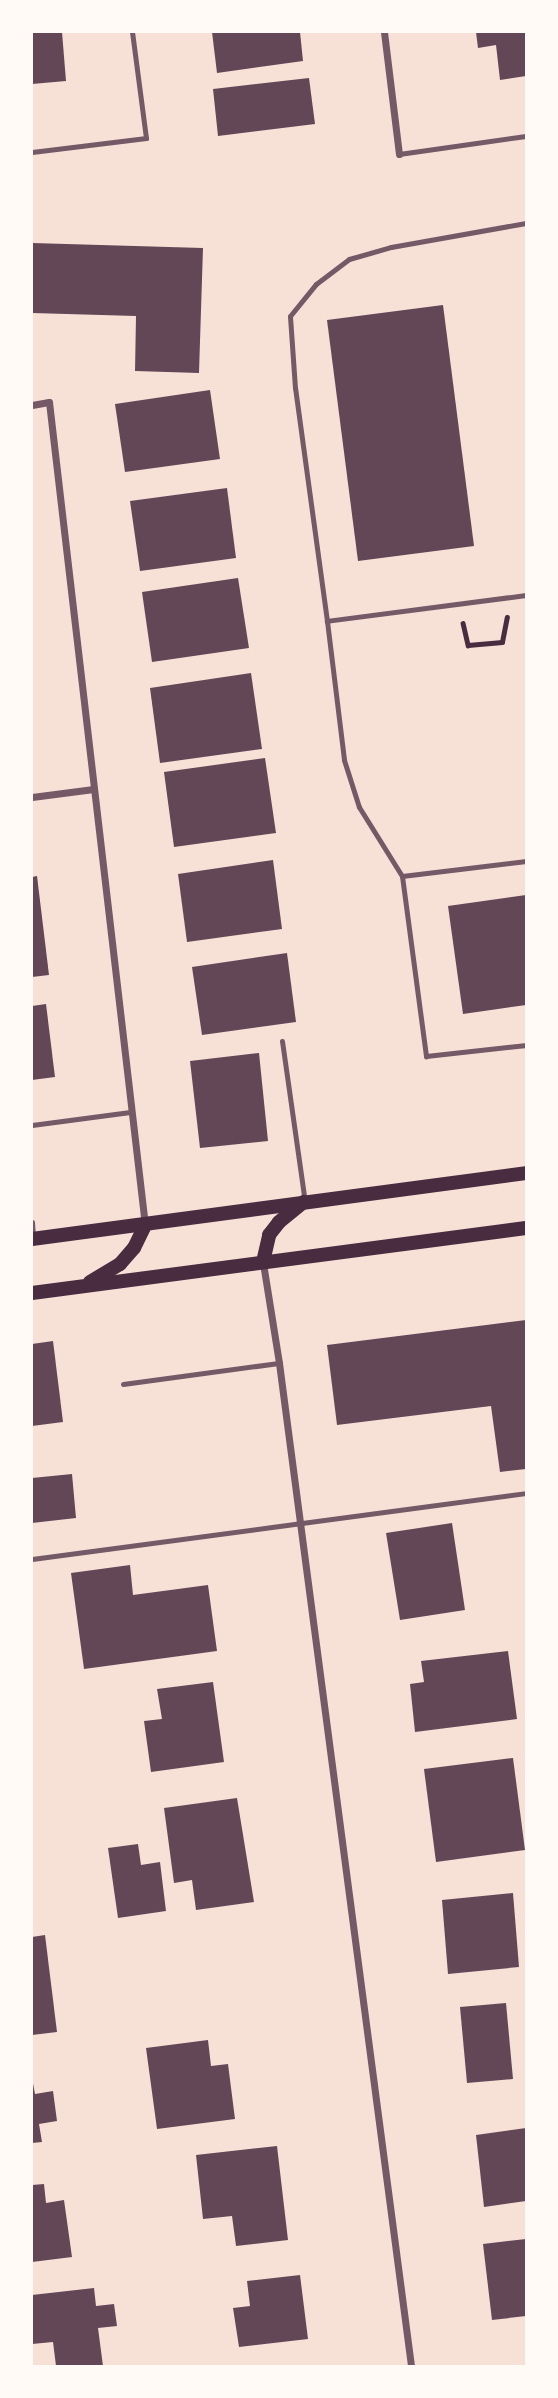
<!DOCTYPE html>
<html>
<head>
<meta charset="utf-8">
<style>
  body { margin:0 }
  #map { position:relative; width:558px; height:2398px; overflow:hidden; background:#f7e1d7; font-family:Figtree,sans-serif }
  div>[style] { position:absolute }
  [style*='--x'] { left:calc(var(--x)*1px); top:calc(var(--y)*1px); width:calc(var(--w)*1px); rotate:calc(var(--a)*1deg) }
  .building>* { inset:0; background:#644757 }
  .path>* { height:4.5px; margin:-2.25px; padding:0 2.25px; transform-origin:2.25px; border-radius:2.25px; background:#4a2c40 }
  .service>* { height:5px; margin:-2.5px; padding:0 2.5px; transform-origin:2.5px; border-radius:2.5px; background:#755966 }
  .minor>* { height:7px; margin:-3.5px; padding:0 3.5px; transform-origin:3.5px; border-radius:3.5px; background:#755966 }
  .secondary>* { height:14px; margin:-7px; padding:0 7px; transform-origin:7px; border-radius:7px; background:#4a2c40 }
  span { translate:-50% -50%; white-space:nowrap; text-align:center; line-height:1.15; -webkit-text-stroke:7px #fffaf5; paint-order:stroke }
  .frame { position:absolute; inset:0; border:33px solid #fffaf5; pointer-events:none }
</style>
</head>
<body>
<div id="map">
  <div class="building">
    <i style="clip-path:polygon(32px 32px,62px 32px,66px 81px,32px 84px)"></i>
    <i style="clip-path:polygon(212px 32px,300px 32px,303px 61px,217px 73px)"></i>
    <i style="clip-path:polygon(476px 32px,526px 32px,526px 76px,500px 80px,496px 45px,478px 48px)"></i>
    <i style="clip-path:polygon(309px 78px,315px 124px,218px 136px,213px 89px)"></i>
    <i style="clip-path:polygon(32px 243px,203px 248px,199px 373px,135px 371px,136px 316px,32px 313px)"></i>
    <i style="clip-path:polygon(443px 305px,474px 546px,358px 561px,327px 320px)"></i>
    <i style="clip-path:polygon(210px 390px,220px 459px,125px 472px,115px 404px)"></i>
    <i style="clip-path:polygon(227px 488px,236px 558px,140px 571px,130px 501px)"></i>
    <i style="clip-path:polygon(238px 578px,249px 648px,152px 662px,142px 592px)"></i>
    <i style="clip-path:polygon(251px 673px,262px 749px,160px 763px,150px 688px)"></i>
    <i style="clip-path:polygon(265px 758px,276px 833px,174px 847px,164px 772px)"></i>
    <i style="clip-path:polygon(273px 860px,282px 929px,187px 942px,178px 874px)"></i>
    <i style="clip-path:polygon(37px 876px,49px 975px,32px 977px,32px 877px)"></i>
    <i style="clip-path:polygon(526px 895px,526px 1005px,463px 1014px,448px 906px)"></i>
    <i style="clip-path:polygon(287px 953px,296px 1022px,202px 1035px,192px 967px)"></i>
    <i style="clip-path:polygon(46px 1004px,55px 1077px,32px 1080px,32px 1006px)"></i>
    <i style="clip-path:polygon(259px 1053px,268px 1141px,200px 1148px,190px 1061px)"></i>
    <i style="clip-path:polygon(526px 1320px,526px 1469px,500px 1472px,491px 1406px,337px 1425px,327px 1345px)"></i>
    <i style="clip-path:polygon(53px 1341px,63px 1422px,32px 1426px,32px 1344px)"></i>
    <i style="clip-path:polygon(72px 1474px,76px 1518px,32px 1523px,32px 1478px)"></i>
    <i style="clip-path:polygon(452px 1523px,465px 1610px,400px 1620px,386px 1533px)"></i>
    <i style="clip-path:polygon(130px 1565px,133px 1595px,208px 1585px,217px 1651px,84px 1669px,71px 1573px)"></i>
    <i style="clip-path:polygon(508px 1651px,517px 1719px,415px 1732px,410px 1684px,424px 1682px,421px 1661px)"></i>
    <i style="clip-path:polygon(213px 1682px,224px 1762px,151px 1772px,144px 1721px,162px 1719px,157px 1689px)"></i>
    <i style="clip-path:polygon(513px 1758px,525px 1850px,436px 1862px,424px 1769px)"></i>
    <i style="clip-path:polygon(237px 1798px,254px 1902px,196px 1910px,192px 1880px,174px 1883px,164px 1808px)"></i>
    <i style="clip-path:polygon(138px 1844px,141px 1865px,160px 1862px,166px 1911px,118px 1918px,108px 1848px)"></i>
    <i style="clip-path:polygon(513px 1893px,519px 1967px,448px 1974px,442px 1900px)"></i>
    <i style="clip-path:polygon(45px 1935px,57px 2032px,32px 2035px,32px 1937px)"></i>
    <i style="clip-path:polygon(506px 2003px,513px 2079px,467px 2083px,460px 2007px)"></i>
    <i style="clip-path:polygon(208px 2040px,211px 2066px,228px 2064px,235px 2119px,157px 2129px,146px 2048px)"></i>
    <i style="clip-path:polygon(32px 2078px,35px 2094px,53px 2091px,57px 2121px,39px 2124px,42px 2142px,32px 2143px)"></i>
    <i style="clip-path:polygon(526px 2128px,526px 2201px,484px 2207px,476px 2135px)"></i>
    <i style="clip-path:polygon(277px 2146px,288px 2240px,236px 2246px,232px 2216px,203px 2219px,196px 2155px)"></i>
    <i style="clip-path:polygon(44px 2184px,46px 2203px,64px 2200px,72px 2257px,32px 2262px,32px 2185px)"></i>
    <i style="clip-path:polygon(526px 2239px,526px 2316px,492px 2320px,483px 2244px)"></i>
    <i style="clip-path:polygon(300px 2275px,308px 2339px,239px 2347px,233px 2308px,250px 2306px,247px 2281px)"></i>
    <i style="clip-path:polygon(94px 2288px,96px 2306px,114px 2304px,117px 2326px,98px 2328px,103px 2366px,56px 2366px,53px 2342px,32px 2344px,32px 2295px)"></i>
  </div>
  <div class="path">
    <i style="--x:463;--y:623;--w:23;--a:77"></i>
    <i style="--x:468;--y:645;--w:34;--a:-5"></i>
    <i style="--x:502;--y:642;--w:25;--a:-79"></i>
  </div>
  <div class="service">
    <i style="--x:32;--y:152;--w:115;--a:-7"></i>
    <i style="--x:146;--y:138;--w:107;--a:-97.5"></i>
    <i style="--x:399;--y:154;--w:128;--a:-8.1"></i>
    <i style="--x:526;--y:595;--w:201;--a:172.6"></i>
    <i style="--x:327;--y:621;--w:140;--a:83"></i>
    <i style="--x:344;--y:760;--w:49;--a:72.3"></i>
    <i style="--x:359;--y:807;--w:81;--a:58.1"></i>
    <i style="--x:402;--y:876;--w:182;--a:82.4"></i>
    <i style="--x:426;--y:1056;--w:101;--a:-6.3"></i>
    <i style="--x:327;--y:621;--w:235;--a:-97.8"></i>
    <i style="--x:295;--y:388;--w:72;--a:-94"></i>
    <i style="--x:290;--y:316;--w:41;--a:-50.9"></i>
    <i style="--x:316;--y:284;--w:41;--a:-37.1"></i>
    <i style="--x:349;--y:259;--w:44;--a:-15.9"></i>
    <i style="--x:391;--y:247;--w:137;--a:-10.1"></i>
    <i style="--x:402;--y:876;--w:125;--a:-6.9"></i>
    <i style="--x:282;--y:1041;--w:163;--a:81.9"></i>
    <i style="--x:32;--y:1125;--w:99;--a:-7.6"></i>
    <i style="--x:32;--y:1222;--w:14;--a:86"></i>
    <i style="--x:123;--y:1384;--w:157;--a:-7.7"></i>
    <i style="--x:32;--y:1559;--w:498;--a:-7.6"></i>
  </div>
  <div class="minor">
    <i style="--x:384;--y:32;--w:123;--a:83"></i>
    <i style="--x:32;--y:405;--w:17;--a:-10"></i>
    <i style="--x:49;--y:402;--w:829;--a:83.35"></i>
    <i style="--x:32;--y:797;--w:62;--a:-7.5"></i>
    <i style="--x:263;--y:1263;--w:101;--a:80.9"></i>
    <i style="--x:279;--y:1363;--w:1012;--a:82.5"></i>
  </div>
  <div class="secondary">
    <i style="--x:32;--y:1239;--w:498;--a:-7.6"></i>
    <i style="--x:263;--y:1262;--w:28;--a:-77"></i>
    <i style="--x:269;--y:1235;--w:16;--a:-52"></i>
    <i style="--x:279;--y:1222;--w:32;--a:-39"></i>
    <i style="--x:90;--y:1282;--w:35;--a:-31"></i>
    <i style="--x:120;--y:1264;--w:21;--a:-49"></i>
    <i style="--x:134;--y:1248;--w:25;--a:-64"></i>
    <i style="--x:32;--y:1293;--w:498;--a:-7.5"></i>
  </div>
  <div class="frame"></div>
</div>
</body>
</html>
